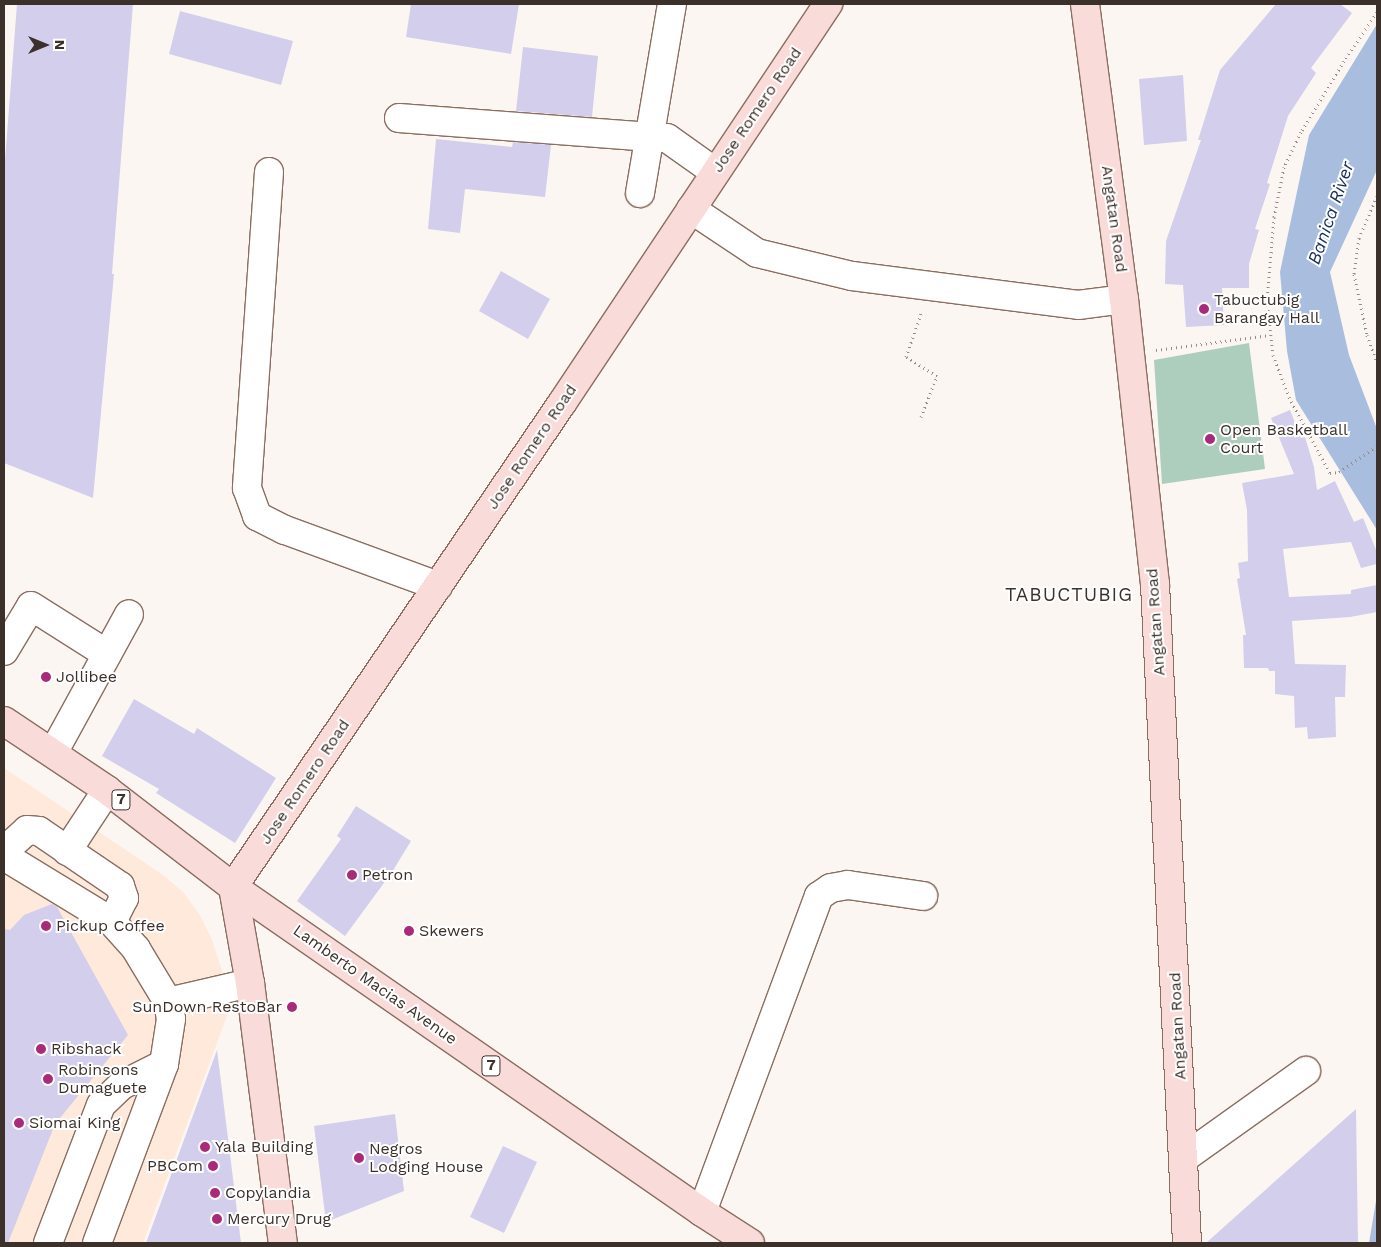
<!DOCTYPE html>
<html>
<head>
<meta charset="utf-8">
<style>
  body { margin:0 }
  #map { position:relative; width:1381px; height:1247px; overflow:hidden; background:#fcf6f3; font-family:"Work Sans",sans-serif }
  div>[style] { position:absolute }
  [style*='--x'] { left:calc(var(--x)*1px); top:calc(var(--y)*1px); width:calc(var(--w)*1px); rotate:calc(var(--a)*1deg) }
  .commercial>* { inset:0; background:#fee9da }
  .green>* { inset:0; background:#adcebc }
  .water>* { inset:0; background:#a9bddf }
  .building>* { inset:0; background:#d2ceec }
  .path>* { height:3px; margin-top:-1.5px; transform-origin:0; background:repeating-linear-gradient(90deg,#968d89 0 1px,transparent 0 5px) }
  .roads { filter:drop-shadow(1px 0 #8a6e60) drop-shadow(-1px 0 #8a6e60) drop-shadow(0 1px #8a6e60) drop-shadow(0 -1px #8a6e60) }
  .minor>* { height:28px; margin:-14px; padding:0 14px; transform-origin:14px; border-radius:14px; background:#fff }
  .major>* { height:28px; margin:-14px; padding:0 14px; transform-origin:14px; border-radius:14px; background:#f9dcda }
  .dots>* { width:14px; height:14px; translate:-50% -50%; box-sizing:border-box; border:2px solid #fff; border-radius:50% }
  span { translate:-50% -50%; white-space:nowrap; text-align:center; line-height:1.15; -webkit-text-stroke:4px #fff; paint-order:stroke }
  .shield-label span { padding:1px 4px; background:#fff; border:1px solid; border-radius:4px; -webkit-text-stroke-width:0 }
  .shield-label { font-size:15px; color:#3c302a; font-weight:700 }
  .street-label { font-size:16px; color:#3c302a }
  .poi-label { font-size:16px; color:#3c302a }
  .left { translate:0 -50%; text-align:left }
  .right { translate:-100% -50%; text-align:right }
  .water-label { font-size:18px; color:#182f5a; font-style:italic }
  .quarter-label { font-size:19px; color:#3c302a; letter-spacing:1px }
  .frame { position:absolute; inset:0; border:5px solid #3c302a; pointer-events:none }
  .north { position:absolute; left:20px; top:20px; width:50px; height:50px; -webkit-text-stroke:4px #fff; paint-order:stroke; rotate:90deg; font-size:14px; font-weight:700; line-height:20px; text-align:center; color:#3c302a }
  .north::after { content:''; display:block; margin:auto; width:18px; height:22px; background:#3c302a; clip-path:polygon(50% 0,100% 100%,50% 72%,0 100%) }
</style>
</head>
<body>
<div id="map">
  <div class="commercial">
    <i style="clip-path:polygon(4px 768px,163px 875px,183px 892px,200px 915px,212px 940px,222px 971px,228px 1013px,143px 1243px,4px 1243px)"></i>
  </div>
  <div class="green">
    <i style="clip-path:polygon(1249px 343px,1265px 469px,1162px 484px,1154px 360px)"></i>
  </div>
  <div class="water">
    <i style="clip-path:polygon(1377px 24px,1377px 170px,1330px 272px,1349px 355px,1377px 429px,1377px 530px,1296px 400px,1287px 351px,1280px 272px,1309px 135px)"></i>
    <i style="clip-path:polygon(1377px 1195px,1377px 1243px,1369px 1243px)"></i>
  </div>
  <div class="building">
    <i style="clip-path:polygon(17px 4px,133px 4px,112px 274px,114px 274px,93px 498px,4px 463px,4px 173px)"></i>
    <i style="clip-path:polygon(411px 4px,519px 4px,511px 54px,406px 37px)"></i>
    <i style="clip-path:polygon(1276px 4px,1340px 4px,1352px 13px,1311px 68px,1316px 73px,1288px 116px,1267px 183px,1270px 184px,1255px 229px,1259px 230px,1249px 264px,1249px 288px,1222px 288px,1224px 325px,1186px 327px,1183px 285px,1165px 284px,1166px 241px,1201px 140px,1198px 140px,1220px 70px)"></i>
    <i style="clip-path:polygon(180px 11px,293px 41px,281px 85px,169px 54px)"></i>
    <i style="clip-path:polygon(523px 47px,598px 56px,592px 117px,516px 111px)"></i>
    <i style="clip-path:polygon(1183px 75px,1187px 141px,1144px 145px,1139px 79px)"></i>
    <i style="clip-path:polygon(436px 139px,512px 147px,513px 142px,551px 145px,545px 197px,465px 189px,460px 233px,428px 229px)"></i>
    <i style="clip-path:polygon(501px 271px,550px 299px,528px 339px,479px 311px)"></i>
    <i style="clip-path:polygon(1290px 410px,1301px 438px,1305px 437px,1314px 467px,1317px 490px,1335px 481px,1354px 522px,1363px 518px,1377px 552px,1377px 564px,1361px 568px,1351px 542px,1283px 549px,1289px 597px,1351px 594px,1351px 590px,1377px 585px,1377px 612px,1350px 617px,1292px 621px,1295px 664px,1346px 665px,1345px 697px,1335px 697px,1336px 737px,1308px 739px,1307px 727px,1295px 728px,1294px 696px,1275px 694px,1275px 671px,1269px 671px,1268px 668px,1244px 668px,1243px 635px,1246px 635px,1237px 579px,1240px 578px,1238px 563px,1248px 561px,1247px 510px,1242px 483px,1294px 474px,1271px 418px)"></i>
    <i style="clip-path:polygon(134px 699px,194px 734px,197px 728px,276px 778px,235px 843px,156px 793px,159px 789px,102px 756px)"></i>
    <i style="clip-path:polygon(356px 806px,411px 841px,392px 872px,345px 936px,297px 901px,341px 839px,337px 836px)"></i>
    <i style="clip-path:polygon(52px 904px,57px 907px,128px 1035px,55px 1124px,8px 1243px,4px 1243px,4px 929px,10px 930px,24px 915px)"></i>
    <i style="clip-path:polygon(217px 1050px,241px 1243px,146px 1243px)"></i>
    <i style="clip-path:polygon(1356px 1109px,1358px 1243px,1206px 1243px)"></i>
    <i style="clip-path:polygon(395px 1114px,404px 1191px,326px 1222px,314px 1126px)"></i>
    <i style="clip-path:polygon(503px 1146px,537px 1162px,504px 1233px,470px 1217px)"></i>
  </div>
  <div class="path">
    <i style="--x:1377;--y:12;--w:59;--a:124"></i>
    <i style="--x:1344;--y:61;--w:83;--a:121.2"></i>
    <i style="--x:1301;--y:132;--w:39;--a:116"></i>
    <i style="--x:1284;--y:167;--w:51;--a:101.3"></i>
    <i style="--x:1274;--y:217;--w:83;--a:94.8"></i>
    <i style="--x:1267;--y:300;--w:55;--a:83.8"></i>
    <i style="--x:1273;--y:355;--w:45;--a:69.1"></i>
    <i style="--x:1289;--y:397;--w:86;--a:61.7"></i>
    <i style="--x:1330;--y:473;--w:9;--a:-6"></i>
    <i style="--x:1339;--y:472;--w:46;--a:-34.4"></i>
    <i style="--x:1377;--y:196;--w:46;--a:113.2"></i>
    <i style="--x:1359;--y:238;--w:36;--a:98"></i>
    <i style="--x:1354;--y:274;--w:62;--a:78"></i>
    <i style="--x:1367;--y:335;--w:30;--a:70"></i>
    <i style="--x:1156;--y:350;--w:115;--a:-7.5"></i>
    <i style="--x:921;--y:417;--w:44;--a:-68.7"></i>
    <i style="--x:937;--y:376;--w:36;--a:-148"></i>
    <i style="--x:906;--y:357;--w:49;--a:-70.8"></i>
  </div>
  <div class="roads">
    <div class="minor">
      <i style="--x:399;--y:118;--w:269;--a:4.3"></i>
      <i style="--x:667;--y:138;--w:59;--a:35.3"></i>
      <i style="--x:269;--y:172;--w:317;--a:94"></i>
      <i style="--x:247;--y:488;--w:30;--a:70"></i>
      <i style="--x:257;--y:516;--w:31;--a:27"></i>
      <i style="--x:285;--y:530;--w:163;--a:20.1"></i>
      <i style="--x:640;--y:193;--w:192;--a:-80.4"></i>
      <i style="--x:691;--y:209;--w:79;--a:33.7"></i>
      <i style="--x:757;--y:253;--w:98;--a:13.6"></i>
      <i style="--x:852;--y:276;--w:228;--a:7.3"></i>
      <i style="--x:1078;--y:305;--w:46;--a:-7.4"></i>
      <i style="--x:4;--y:651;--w:52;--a:-59"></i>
      <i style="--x:31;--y:606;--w:90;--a:32.3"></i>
      <i style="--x:53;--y:753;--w:158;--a:-61.3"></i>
      <i style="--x:4;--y:851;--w:31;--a:-42"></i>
      <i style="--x:27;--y:830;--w:12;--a:5"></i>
      <i style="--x:39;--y:831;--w:98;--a:34.2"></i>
      <i style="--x:120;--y:886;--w:13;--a:72"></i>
      <i style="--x:124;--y:898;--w:27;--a:117"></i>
      <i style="--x:67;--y:851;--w:73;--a:-56.7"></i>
      <i style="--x:4;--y:856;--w:127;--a:31.4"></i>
      <i style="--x:112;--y:922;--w:36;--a:48"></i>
      <i style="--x:136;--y:949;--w:62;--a:58.9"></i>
      <i style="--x:168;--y:1002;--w:17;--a:80"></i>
      <i style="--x:171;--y:1019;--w:46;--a:98.8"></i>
      <i style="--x:164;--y:1064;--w:191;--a:110.5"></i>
      <i style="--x:168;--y:1002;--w:84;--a:-13"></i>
      <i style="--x:1184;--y:1158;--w:150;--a:-35.5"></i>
      <i style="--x:702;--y:1212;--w:337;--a:-69.7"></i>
      <i style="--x:819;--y:896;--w:14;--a:-34"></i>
      <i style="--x:831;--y:888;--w:17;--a:-10"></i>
      <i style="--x:848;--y:885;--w:76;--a:8.3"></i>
      <i style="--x:48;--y:1243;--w:148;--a:-69"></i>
      <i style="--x:101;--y:1105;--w:29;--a:-44"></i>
      <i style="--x:122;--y:1085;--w:47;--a:-26.6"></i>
    </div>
    <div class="major">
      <i style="--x:1085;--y:4;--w:298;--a:82.5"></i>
      <i style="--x:1124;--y:299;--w:287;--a:83.8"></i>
      <i style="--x:1155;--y:584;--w:660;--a:87.22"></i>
      <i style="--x:4;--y:721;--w:124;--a:33.8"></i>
      <i style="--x:107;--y:790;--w:159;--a:37.6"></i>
      <i style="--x:233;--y:887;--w:571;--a:34.72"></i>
      <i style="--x:702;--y:1212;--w:57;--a:32.9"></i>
      <i style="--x:233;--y:887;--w:585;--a:-55.79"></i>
      <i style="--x:562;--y:403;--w:480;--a:-56.3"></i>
      <i style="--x:233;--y:887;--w:97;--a:80"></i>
      <i style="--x:250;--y:983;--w:262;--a:82.8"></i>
    </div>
  </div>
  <div class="dots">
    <i style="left:1204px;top:309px;background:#a92a7a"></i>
    <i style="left:1210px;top:439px;background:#a92a7a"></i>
    <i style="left:46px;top:677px;background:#a92a7a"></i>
    <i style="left:352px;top:875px;background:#a92a7a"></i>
    <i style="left:46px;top:926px;background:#a92a7a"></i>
    <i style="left:409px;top:931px;background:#a92a7a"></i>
    <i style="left:292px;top:1007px;background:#a92a7a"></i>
    <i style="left:41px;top:1049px;background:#a92a7a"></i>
    <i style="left:48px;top:1079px;background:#a92a7a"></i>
    <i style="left:19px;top:1123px;background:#a92a7a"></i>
    <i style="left:205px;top:1147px;background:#a92a7a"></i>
    <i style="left:359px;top:1158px;background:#a92a7a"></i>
    <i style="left:213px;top:1166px;background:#a92a7a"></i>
    <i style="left:215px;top:1193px;background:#a92a7a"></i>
    <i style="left:217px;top:1219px;background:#a92a7a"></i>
  </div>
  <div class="shield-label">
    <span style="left:121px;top:800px">7</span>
    <span style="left:491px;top:1066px">7</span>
  </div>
  <div class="street-label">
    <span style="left:757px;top:110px;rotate:-56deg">Jose Romero Road</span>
    <span style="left:1114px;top:219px;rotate:82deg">Angatan Road</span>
    <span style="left:532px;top:447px;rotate:-56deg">Jose Romero Road</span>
    <span style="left:1156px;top:622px;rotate:-94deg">Angatan Road</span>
    <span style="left:305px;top:782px;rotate:-56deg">Jose Romero Road</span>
    <span style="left:375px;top:985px;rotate:35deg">Lamberto Macias Avenue</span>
    <span style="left:1178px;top:1026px;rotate:-93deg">Angatan Road</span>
  </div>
  <div class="poi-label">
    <span class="left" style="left:1214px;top:309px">Tabuctubig<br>Barangay Hall</span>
    <span class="left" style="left:1220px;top:439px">Open Basketball<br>Court</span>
    <span class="left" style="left:56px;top:677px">Jollibee</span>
    <span class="left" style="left:362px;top:875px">Petron</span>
    <span class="left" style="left:56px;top:926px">Pickup Coffee</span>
    <span class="left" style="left:419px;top:931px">Skewers</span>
    <span class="right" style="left:282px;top:1007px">SunDown RestoBar</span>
    <span class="left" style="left:51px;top:1049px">Ribshack</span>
    <span class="left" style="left:58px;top:1079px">Robinsons<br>Dumaguete</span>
    <span class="left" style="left:29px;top:1123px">Siomai King</span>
    <span class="left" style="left:215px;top:1147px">Yala Building</span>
    <span class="left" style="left:369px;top:1158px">Negros<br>Lodging House</span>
    <span class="right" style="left:203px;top:1166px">PBCom</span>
    <span class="left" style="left:225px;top:1193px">Copylandia</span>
    <span class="left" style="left:227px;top:1219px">Mercury Drug</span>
  </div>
  <div class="water-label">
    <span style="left:1331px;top:213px;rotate:-71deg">Banica River</span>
  </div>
  <div class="quarter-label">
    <span style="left:1069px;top:595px">TABUCTUBIG</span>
  </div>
  <div class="frame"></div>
  <div class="north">N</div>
</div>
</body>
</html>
